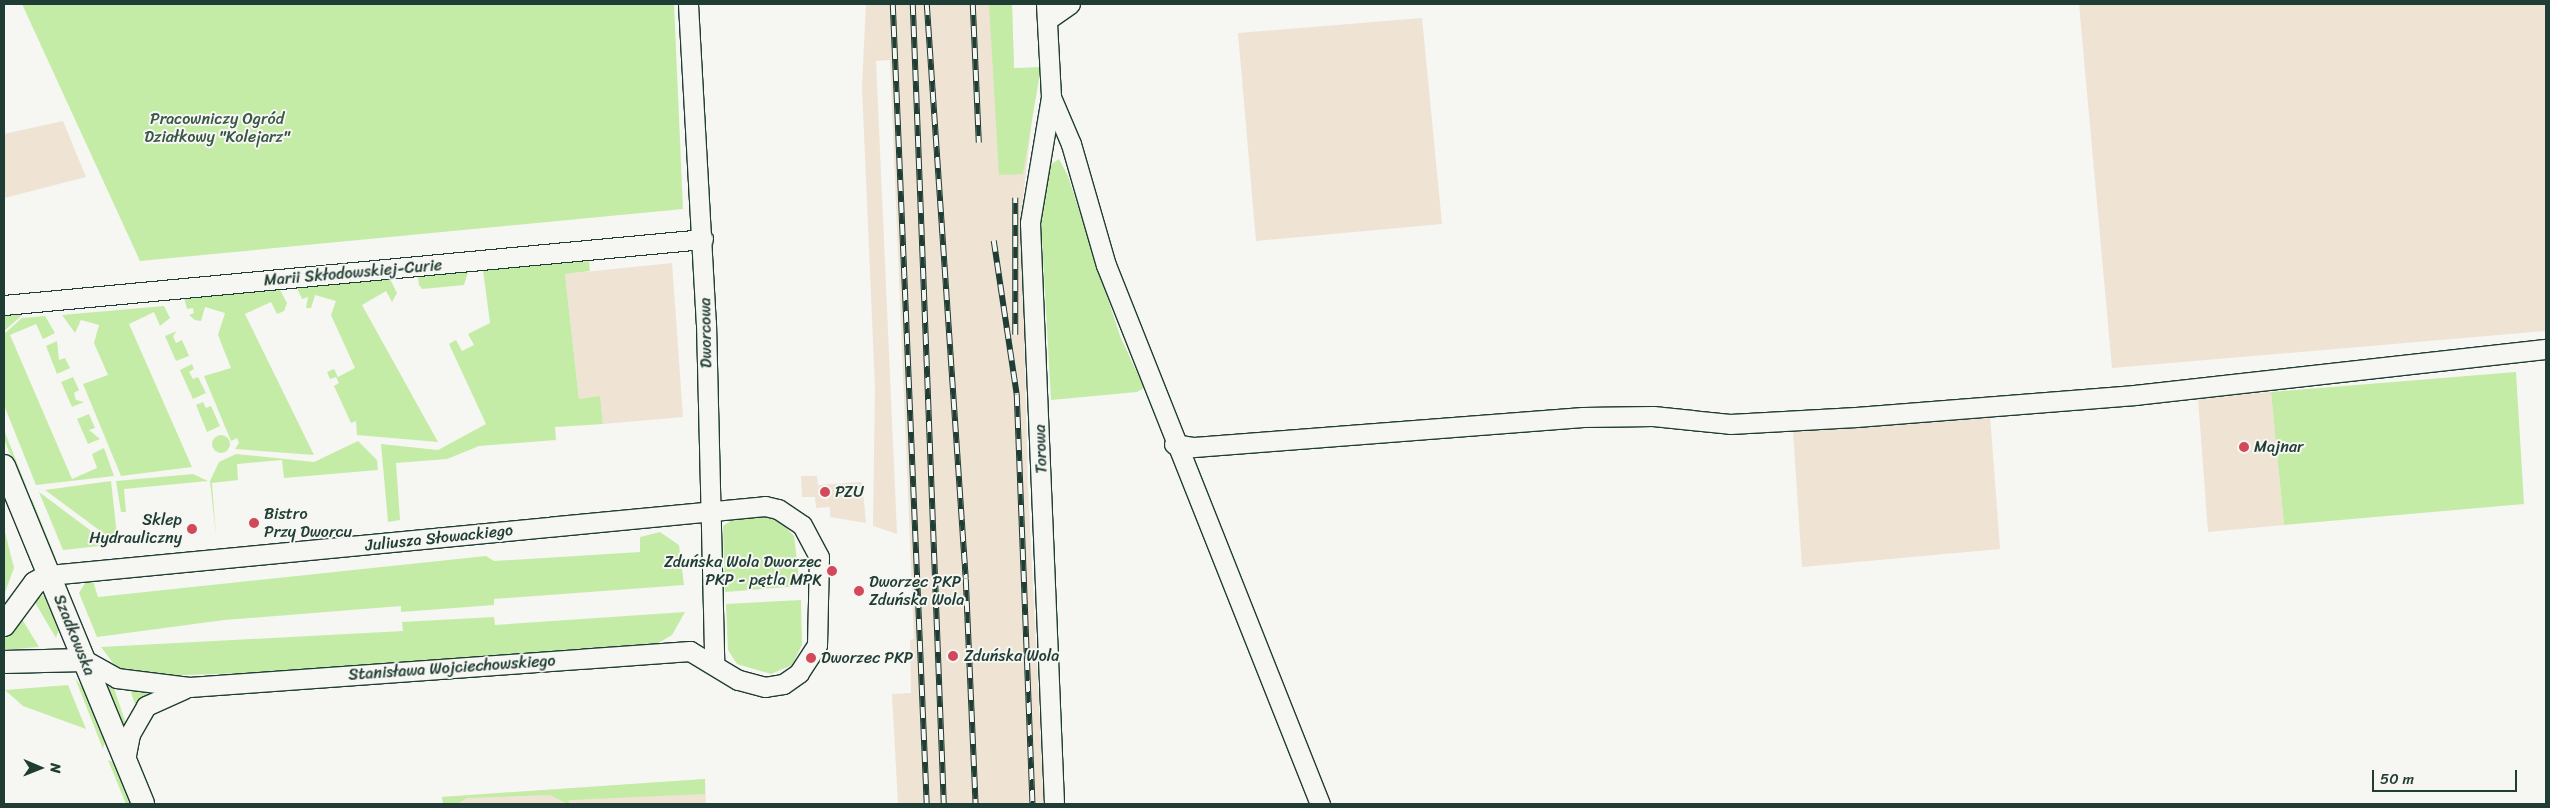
<!DOCTYPE html>
<html>
<head>
<meta charset="utf-8">
<style>
  body { margin:0 }
  #map { position:relative; width:2550px; height:808px; overflow:hidden; background:#f6f6f2; font-family:Sriracha,sans-serif }
  div>[style] { position:absolute }
  [style*='--x'] { left:calc(var(--x)*1px); top:calc(var(--y)*1px); width:calc(var(--w)*1px); rotate:calc(var(--a)*1deg) }
  .built>* { inset:0; background:#efe3d4 }
  .green>* { inset:0; background:#c5eca7 }
  .round { border-radius:50% }
  .roads { filter:drop-shadow(1px 0 #1f3d34) drop-shadow(-1px 0 #1f3d34) drop-shadow(0 1px #1f3d34) drop-shadow(0 -1px #1f3d34) }
  .minor>* { height:19px; margin:-9.5px; padding:0 9.5px; transform-origin:9.5px; border-radius:9.5px; background:#f6f6f2 }
  .tertiary>* { height:22px; margin:-11px; padding:0 11px; transform-origin:11px; border-radius:11px; background:#f6f6f2 }
  .rail>* { height:5.5px; margin-top:-2.75px; transform-origin:0; background:repeating-linear-gradient(90deg,#f6f6f2 0 11px,#1f3d34 0 22px); box-sizing:border-box; border-block:1px solid #1f3d34 }
  .dots>* { width:14px; height:14px; translate:-50% -50%; box-sizing:border-box; border:2px solid #f6f6f2; border-radius:50% }
  span { translate:-50% -50%; white-space:nowrap; text-align:center; line-height:1.15; -webkit-text-stroke:4px #f6f6f2; paint-order:stroke }
  .park-label { font-size:16px; color:#385745 }
  .street-label { font-size:16px; color:#1f3d34 }
  .poi-label { font-size:16px; color:#1f3d34 }
  .left { translate:0 -50%; text-align:left }
  .right { translate:-100% -50%; text-align:right }
  .frame { position:absolute; inset:0; border:5px solid #1f3d34; pointer-events:none }
  .north { position:absolute; left:15px; top:743px; width:50px; height:50px; -webkit-text-stroke:4px #f6f6f2; paint-order:stroke; rotate:91deg; font-size:14px; font-weight:700; line-height:20px; text-align:center; color:#1f3d34 }
  .north::after { content:''; display:block; margin:auto; width:18px; height:22px; background:#1f3d34; clip-path:polygon(50% 0,100% 100%,50% 72%,0 100%) }
  .scale { position:absolute; left:2372px; top:770px; width:145px; height:22px; box-sizing:border-box; border:2px solid #1f3d34; border-top:0; padding-left:6px; font-size:15px; line-height:18px; white-space:nowrap; color:#1f3d34; -webkit-text-stroke:4px #f6f6f2; paint-order:stroke }
</style>
</head>
<body>
<div id="map">
  <div class="built">
    <i style="clip-path:polygon(866px 4px,1012px 4px,1014px 68px,1038px 68px,1021px 215px,1028px 488px,1044px 804px,898px 804px,892px 694px,911px 693px,910px 640px,914px 639px,890px 60px,876px 61px,897px 534px,873px 526px,875px 388px,862px 87px)"></i>
    <i style="clip-path:polygon(2079px 4px,2546px 4px,2546px 331px,2112px 368px)"></i>
    <i style="clip-path:polygon(1422px 18px,1442px 224px,1256px 241px,1238px 33px)"></i>
    <i style="clip-path:polygon(63px 121px,86px 177px,4px 198px,4px 134px)"></i>
    <i style="clip-path:polygon(672px 263px,683px 417px,603px 424px,601px 406px,579px 399px,565px 274px)"></i>
    <i style="clip-path:polygon(2271px 392px,2284px 525px,2208px 532px,2198px 398px)"></i>
    <i style="clip-path:polygon(1990px 415px,2000px 549px,1802px 567px,1793px 431px)"></i>
    <i style="clip-path:polygon(801px 476px,817px 476px,818px 485px,862px 482px,866px 523px,830px 517px,830px 507px,816px 508px,815px 497px,802px 497px)"></i>
    <i style="clip-path:polygon(705px 779px,706px 804px,443px 804px,442px 797px)"></i>
  </div>
  <div class="green">
    <i style="clip-path:polygon(22px 4px,674px 4px,683px 209px,140px 261px)"></i>
    <i style="clip-path:polygon(989px 4px,1012px 4px,1014px 68px,1041px 67px,1023px 174px,999px 175px)"></i>
    <i style="clip-path:polygon(1059px 159px,1068px 176px,1120px 336px,1144px 388px,1137px 392px,1051px 400px,1041px 221px,1046px 168px)"></i>
    <i style="clip-path:polygon(589px 261px,590px 271px,565px 274px,579px 399px,600px 396px,603px 424px,555px 427px,556px 440px,479px 446px,447px 459px,396px 463px,400px 520px,388px 522px,381px 444px,438px 450px,486px 424px,449px 344px,456px 340px,462px 351px,474px 345px,468px 334px,490px 323px,483px 270px)"></i>
    <i style="clip-path:polygon(468px 272px,464px 285px,422px 289px,419px 285px,418px 277px)"></i>
    <i style="clip-path:polygon(390px 279px,397px 293px,392px 302px,386px 291px,362px 305px,438px 442px,357px 435px,356px 421px,351px 423px,334px 386px,339px 383px,336px 377px,330px 379px,327px 372px,334px 369px,338px 377px,355px 368px,331px 315px,336px 301px,315px 295px,311px 308px,306px 308px,308px 297px,302px 299px,297px 288px)"></i>
    <i style="clip-path:polygon(280px 290px,287px 303px,284px 311px,277px 314px,271px 302px,245px 314px,314px 455px,235px 449px,239px 443px,237px 438px,231px 441px,204px 376px,231px 368px,218px 335px,225px 313px,205px 307px,201px 321px,195px 320px,189px 315px,194px 313px,193px 308px,187px 309px,184px 298px)"></i>
    <i style="clip-path:polygon(164px 306px,170px 318px,160px 326px,154px 312px,129px 324px,192px 467px,121px 476px,83px 384px,108px 375px,94px 343px,99px 325px,81px 320px,75px 333px,62px 315px)"></i>
    <i style="clip-path:polygon(23px 313px,19px 318px,4px 331px,4px 315px)"></i>
    <i style="clip-path:polygon(45px 316px,55px 333px,43px 339px,36px 324px,10px 335px,72px 479px,97px 468px,92px 454px,104px 448px,114px 476px,36px 485px,4px 405px,4px 334px,22px 318px)"></i>
    <i style="clip-path:polygon(177px 331px,173px 336px,176px 343px,182px 340px,189px 356px,176px 361px,165px 336px)"></i>
    <i style="clip-path:polygon(57px 341px,59px 360px,65px 358px,70px 368px,57px 374px,46px 346px)"></i>
    <i style="clip-path:polygon(192px 364px,194px 369px,189px 372px,193px 379px,198px 377px,206px 393px,193px 399px,180px 370px)"></i>
    <i style="clip-path:polygon(2516px 372px,2524px 504px,2284px 525px,2271px 392px)"></i>
    <i style="clip-path:polygon(73px 377px,79px 390px,74px 393px,76px 400px,84px 402px,72px 407px,61px 382px)"></i>
    <i style="clip-path:polygon(203px 402px,206px 408px,211px 406px,220px 426px,207px 432px,196px 405px)"></i>
    <i style="clip-path:polygon(89px 414px,95px 428px,89px 430px,100px 439px,88px 444px,77px 419px)"></i>
    <i style="clip-path:polygon(4px 430px,27px 488px,24px 489px,4px 439px)"></i>
    <i class="round" style="left:212px;top:435px;width:18px;height:18px"></i>
    <i style="clip-path:polygon(358px 441px,377px 460px,378px 470px,284px 478px,282px 460px,237px 464px,238px 480px,212px 483px,216px 536px,210px 481px,219px 462px,236px 454px,314px 462px)"></i>
    <i style="clip-path:polygon(193px 474px,208px 481px,124px 489px,126px 512px,121px 512px,116px 481px)"></i>
    <i style="clip-path:polygon(111px 481px,118px 544px,45px 490px)"></i>
    <i style="clip-path:polygon(39px 492px,110px 545px,63px 550px)"></i>
    <i style="clip-path:polygon(32px 499px,56px 559px,55px 560px,29px 500px)"></i>
    <i style="clip-path:polygon(765px 515px,777px 518px,794px 536px,800px 586px,725px 592px,723px 526px,737px 517px)"></i>
    <i style="clip-path:polygon(4px 528px,14px 568px,4px 595px,4px 527px)"></i>
    <i style="clip-path:polygon(660px 532px,679px 545px,684px 585px,494px 599px,494px 605px,401px 612px,401px 606px,224px 620px,97px 637px,79px 593px,85px 583px,93px 581px,98px 597px,486px 556px,494px 561px,640px 552px,640px 537px)"></i>
    <i style="clip-path:polygon(45px 594px,59px 629px,56px 638px,34px 601px)"></i>
    <i style="clip-path:polygon(801px 600px,802px 645px,792px 665px,771px 674px,737px 664px,728px 650px,726px 604px)"></i>
    <i style="clip-path:polygon(685px 612px,672px 635px,655px 645px,246px 673px,155px 676px,119px 671px,101px 647px,403px 631px,402px 622px,494px 617px,495px 625px)"></i>
    <i style="clip-path:polygon(22px 619px,39px 647px,4px 650px,4px 639px)"></i>
    <i style="clip-path:polygon(75px 678px,85px 691px,105px 741px,103px 749px)"></i>
    <i style="clip-path:polygon(68px 685px,86px 729px,23px 706px,5px 690px)"></i>
    <i style="clip-path:polygon(105px 685px,113px 685px,126px 724px,124px 732px)"></i>
    <i style="clip-path:polygon(129px 687px,158px 690px,136px 707px)"></i>
    <i style="clip-path:polygon(108px 760px,114px 762px,131px 804px,126px 804px)"></i>
    <i style="clip-path:polygon(705px 779px,705px 794px,569px 800px,568px 804px,550px 795px,467px 798px,457px 804px,443px 804px,442px 797px)"></i>
  </div>
  <div class="roads">
    <div class="minor">
      <i style="--x:688;--y:4;--w:320;--a:86.8"></i>
      <i style="--x:706;--y:323;--w:339;--a:88.6"></i>
      <i style="--x:1046;--y:4;--w:93;--a:86.9"></i>
      <i style="--x:1051;--y:97;--w:128;--a:99.5"></i>
      <i style="--x:1030;--y:223;--w:581;--a:87.63"></i>
      <i style="--x:1047;--y:20;--w:28;--a:-35"></i>
      <i style="--x:1051;--y:97;--w:51;--a:66.9"></i>
      <i style="--x:1071;--y:144;--w:126;--a:73.9"></i>
      <i style="--x:1106;--y:265;--w:580;--a:68.35"></i>
      <i style="--x:4;--y:305;--w:702;--a:-5.39"></i>
      <i style="--x:1174;--y:444;--w:20;--a:9"></i>
      <i style="--x:1194;--y:447;--w:390;--a:-4.4"></i>
      <i style="--x:1583;--y:417;--w:70;--a:-0.8"></i>
      <i style="--x:1653;--y:416;--w:77;--a:5.9"></i>
      <i style="--x:1730;--y:424;--w:126;--a:-3.2"></i>
      <i style="--x:1856;--y:417;--w:280;--a:-4.5"></i>
      <i style="--x:2135;--y:395;--w:414;--a:-6.4"></i>
      <i style="--x:49;--y:575;--w:719;--a:-5.5"></i>
      <i style="--x:765;--y:506;--w:13;--a:13"></i>
      <i style="--x:778;--y:509;--w:29;--a:34"></i>
      <i style="--x:802;--y:525;--w:36;--a:62"></i>
      <i style="--x:819;--y:557;--w:88;--a:91.3"></i>
      <i style="--x:817;--y:645;--w:33;--a:123"></i>
      <i style="--x:799;--y:673;--w:19;--a:145"></i>
      <i style="--x:783;--y:684;--w:18;--a:171"></i>
      <i style="--x:765;--y:687;--w:28;--a:-165"></i>
      <i style="--x:738;--y:680;--w:56;--a:-148.9"></i>
      <i style="--x:690;--y:651;--w:502;--a:175.89"></i>
      <i style="--x:189;--y:687;--w:73;--a:-172.9"></i>
      <i style="--x:117;--y:678;--w:38;--a:-151"></i>
      <i style="--x:125;--y:760;--w:26;--a:-79"></i>
      <i style="--x:130;--y:734;--w:32;--a:-60"></i>
      <i style="--x:146;--y:706;--w:42;--a:-24.1"></i>
    </div>
    <div class="tertiary">
      <i style="--x:4;--y:466;--w:365;--a:67.6"></i>
      <i style="--x:4;--y:625;--w:52;--a:-53.6"></i>
      <i style="--x:35;--y:583;--w:16;--a:-30"></i>
      <i style="--x:4;--y:662;--w:80;--a:-1.4"></i>
    </div>
  </div>
  <div class="rail">
    <i style="--x:893;--y:4;--w:801;--a:87.57"></i>
    <i style="--x:913;--y:4;--w:801;--a:87.78"></i>
    <i style="--x:927;--y:4;--w:576;--a:86.12"></i>
    <i style="--x:966;--y:579;--w:225;--a:87.5"></i>
    <i style="--x:973;--y:4;--w:139;--a:87.5"></i>
    <i style="--x:994;--y:241;--w:156;--a:81.5"></i>
    <i style="--x:1017;--y:395;--w:409;--a:87.8"></i>
    <i style="--x:1015;--y:335;--w:137;--a:-90"></i>
  </div>
  <div class="dots">
    <i style="left:2244px;top:447px;background:#d1495b"></i>
    <i style="left:825px;top:492px;background:#d1495b"></i>
    <i style="left:254px;top:523px;background:#d1495b"></i>
    <i style="left:192px;top:529px;background:#d1495b"></i>
    <i style="left:832px;top:571px;background:#d1495b"></i>
    <i style="left:859px;top:591px;background:#d1495b"></i>
    <i style="left:953px;top:656px;background:#d1495b"></i>
    <i style="left:811px;top:658px;background:#d1495b"></i>
  </div>
  <div class="park-label">
    <span style="left:217px;top:128px">Pracowniczy Ogród<br>Działkowy "Kolejarz"</span>
  </div>
  <div class="street-label">
    <span style="left:353px;top:273px;rotate:-5deg">Marii Skłodowskiej-Curie</span>
    <span style="left:706px;top:333px;rotate:-91deg">Dworcowa</span>
    <span style="left:1041px;top:449px;rotate:-92deg">Torowa</span>
    <span style="left:439px;top:538px;rotate:-6deg">Juliusza Słowackiego</span>
    <span style="left:74px;top:635px;rotate:68deg">Szadkowska</span>
    <span style="left:452px;top:668px;rotate:-4deg">Stanisława Wojciechowskiego</span>
  </div>
  <div class="poi-label">
    <span class="left" style="left:2254px;top:447px">Majnar</span>
    <span class="left" style="left:835px;top:492px">PZU</span>
    <span class="left" style="left:264px;top:523px">Bistro<br>Przy Dworcu</span>
    <span class="right" style="left:182px;top:529px">Sklep<br>Hydrauliczny</span>
    <span class="right" style="left:822px;top:571px">Zduńska Wola Dworzec<br>PKP - pętla MPK</span>
    <span class="left" style="left:869px;top:591px">Dworzec PKP<br>Zduńska Wola</span>
    <span class="left" style="left:964px;top:656px">Zduńska Wola</span>
    <span class="left" style="left:821px;top:658px">Dworzec PKP</span>
  </div>
  <div class="frame"></div>
  <div class="north">N</div>
  <div class="scale">50 m</div>
</div>
</body>
</html>
